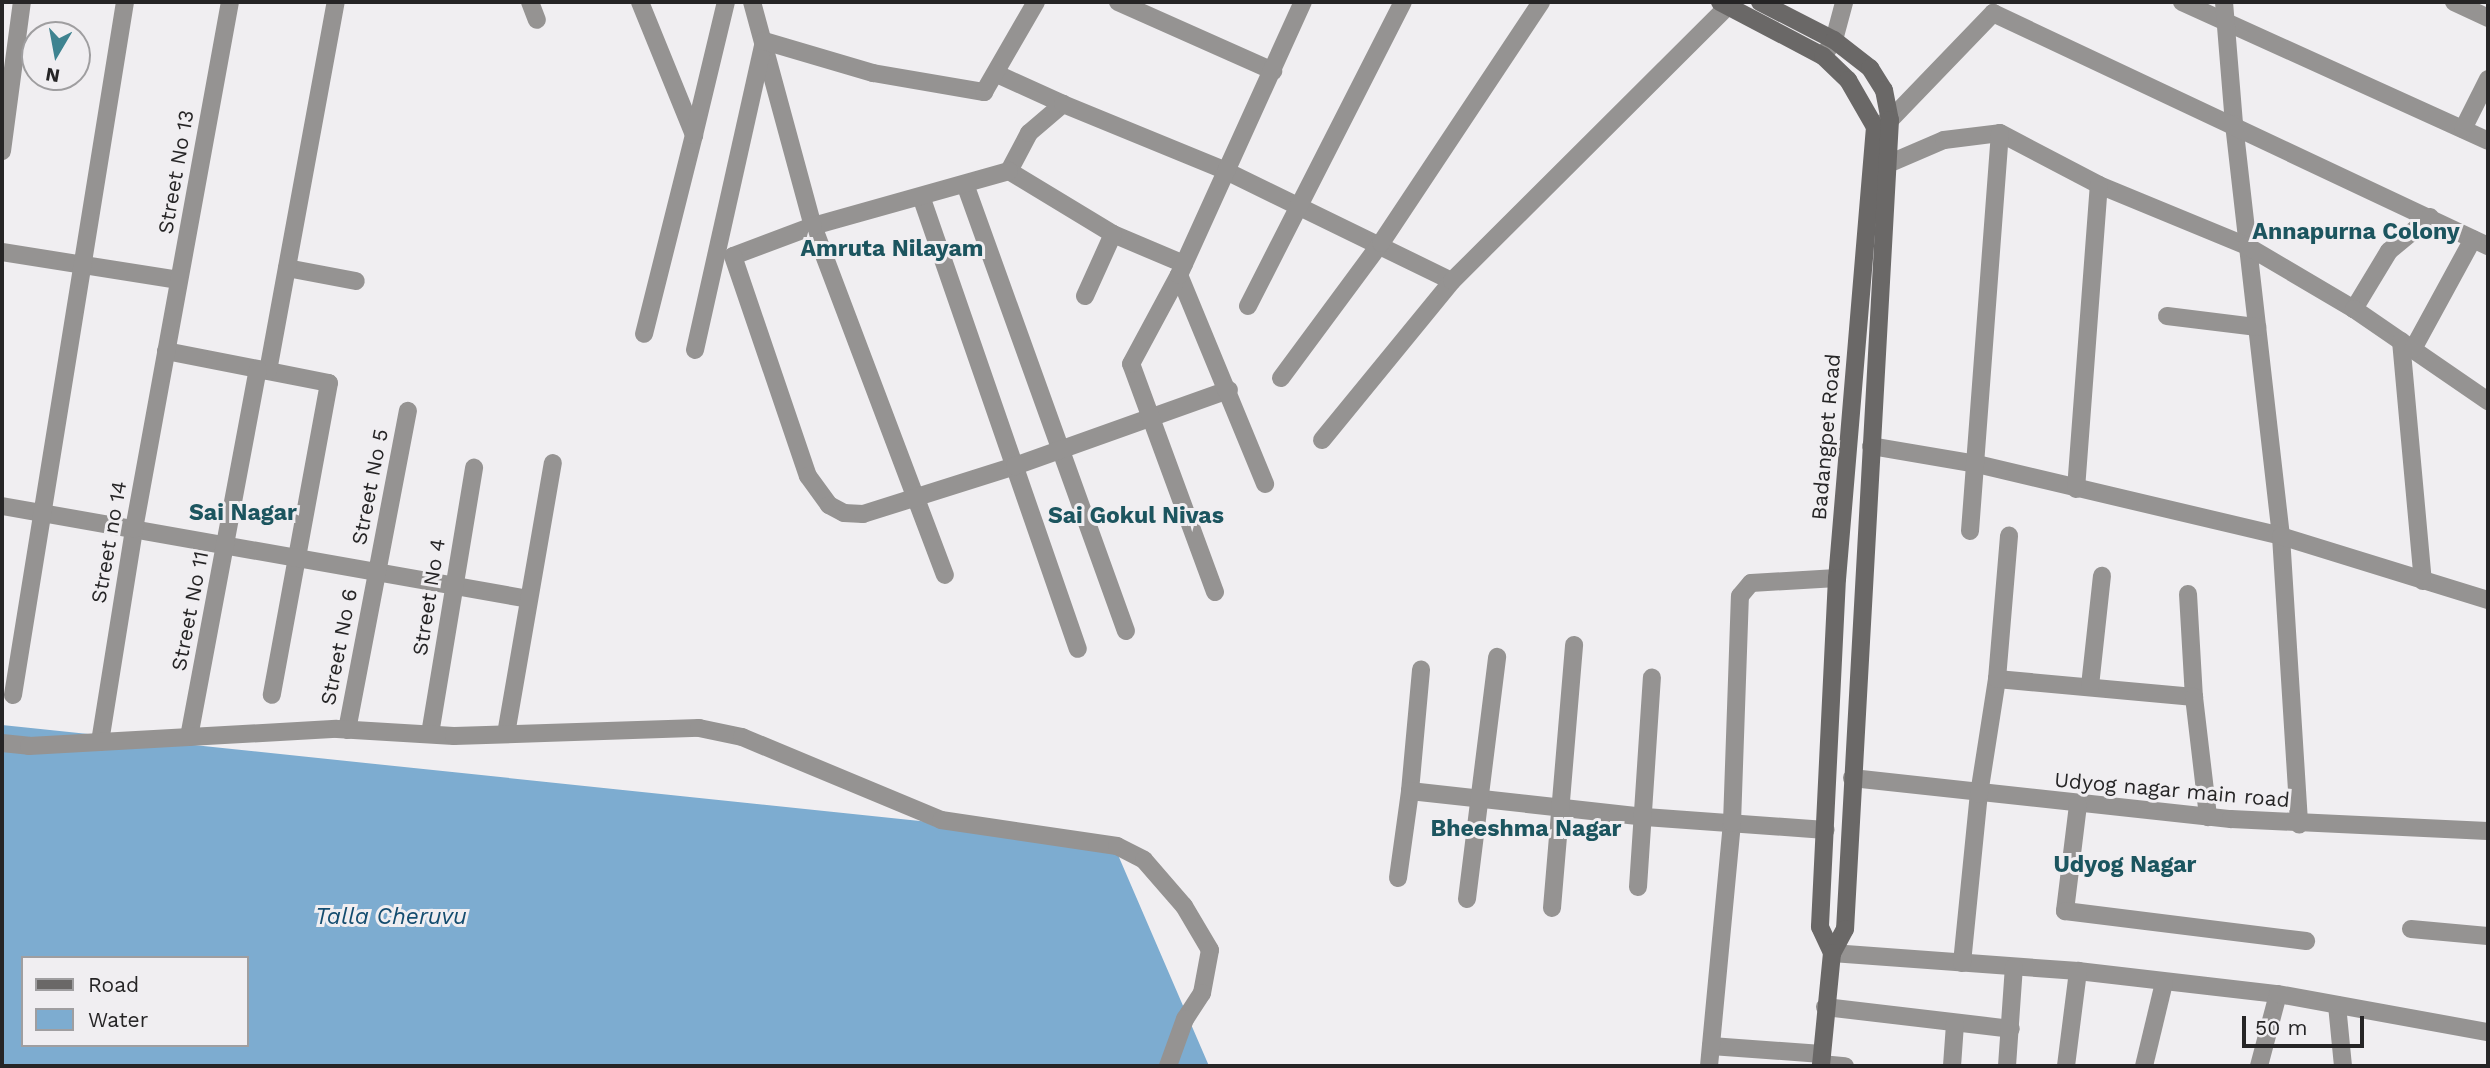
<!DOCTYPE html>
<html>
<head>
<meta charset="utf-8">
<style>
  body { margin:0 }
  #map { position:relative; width:2490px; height:1068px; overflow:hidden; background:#f0eef1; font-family:"Work Sans",sans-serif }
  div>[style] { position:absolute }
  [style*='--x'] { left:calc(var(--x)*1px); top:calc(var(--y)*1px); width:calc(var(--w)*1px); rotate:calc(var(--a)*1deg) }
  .water>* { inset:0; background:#7dacd0 }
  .street>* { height:18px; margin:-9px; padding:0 9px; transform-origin:9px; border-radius:9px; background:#959392 }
  .secondary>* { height:18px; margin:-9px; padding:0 9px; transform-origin:9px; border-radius:9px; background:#6a6867 }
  span { translate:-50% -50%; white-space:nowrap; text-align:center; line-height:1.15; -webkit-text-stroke:6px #f0eef1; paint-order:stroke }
  .street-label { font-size:21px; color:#262526 }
  .neighbourhood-label { font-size:23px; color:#1c555f; font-weight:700 }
  .water-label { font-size:23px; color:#134c6f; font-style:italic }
  .frame { position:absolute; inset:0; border:4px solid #262526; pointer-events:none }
  .legend { position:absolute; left:21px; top:956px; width:228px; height:91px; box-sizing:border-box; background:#f0eef1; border:2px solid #9f9ea0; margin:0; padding:9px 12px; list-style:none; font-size:21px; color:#262526 }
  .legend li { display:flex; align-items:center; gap:14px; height:35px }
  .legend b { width:35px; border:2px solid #9f9ea0 }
  .north { position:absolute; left:21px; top:21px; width:70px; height:70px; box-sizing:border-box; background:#f0eef1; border:2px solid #9f9ea0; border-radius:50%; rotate:190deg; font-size:19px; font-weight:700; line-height:28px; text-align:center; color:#262526 }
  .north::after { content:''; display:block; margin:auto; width:24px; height:32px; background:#3e8390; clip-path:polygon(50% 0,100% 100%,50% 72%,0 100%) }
  .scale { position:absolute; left:2242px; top:1016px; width:122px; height:32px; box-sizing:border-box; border:4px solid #262526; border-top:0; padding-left:9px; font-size:21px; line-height:24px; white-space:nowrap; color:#262526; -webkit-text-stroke:5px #f0eef1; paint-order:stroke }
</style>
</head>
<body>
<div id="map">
  <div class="water">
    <i style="clip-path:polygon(evenodd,2px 725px,1112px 841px,1209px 1066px,2px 1066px,2px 725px,23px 958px,247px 958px,247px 1045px,23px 1045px,23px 958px)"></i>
  </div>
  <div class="street">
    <i style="--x:530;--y:2;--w:19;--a:69"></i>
    <i style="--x:640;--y:2;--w:144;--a:67.9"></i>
    <i style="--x:694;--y:135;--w:205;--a:104.1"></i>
    <i style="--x:752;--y:2;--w:232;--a:74.8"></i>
    <i style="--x:813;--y:226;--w:373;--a:69.3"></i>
    <i style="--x:1118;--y:2;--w:170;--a:24"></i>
    <i style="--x:2182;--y:2;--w:336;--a:24.4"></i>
    <i style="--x:2224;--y:2;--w:122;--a:85.3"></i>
    <i style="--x:2234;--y:124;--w:415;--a:83.5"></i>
    <i style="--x:2281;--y:536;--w:289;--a:86.4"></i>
    <i style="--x:2454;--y:2;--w:38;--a:25"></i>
    <i style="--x:1823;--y:56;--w:19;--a:-55"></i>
    <i style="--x:1834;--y:40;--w:39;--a:-75"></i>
    <i style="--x:997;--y:74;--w:72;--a:24.4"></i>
    <i style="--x:1880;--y:124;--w:11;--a:-22"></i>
    <i style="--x:1890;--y:120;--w:149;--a:-46.1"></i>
    <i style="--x:1993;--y:13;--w:547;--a:25.21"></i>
    <i style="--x:2463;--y:129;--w:56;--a:-63.4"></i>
    <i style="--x:694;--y:135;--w:137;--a:-76.5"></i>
    <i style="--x:2;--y:151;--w:150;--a:-82.4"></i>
    <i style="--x:1874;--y:170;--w:76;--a:-23.2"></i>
    <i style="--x:1944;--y:140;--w:56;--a:-7.1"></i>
    <i style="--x:2000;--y:133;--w:112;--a:27.7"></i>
    <i style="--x:2099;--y:185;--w:160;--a:22.4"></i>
    <i style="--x:2247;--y:246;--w:124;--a:30.5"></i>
    <i style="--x:1009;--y:171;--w:43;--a:-62.2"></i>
    <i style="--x:1029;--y:133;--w:45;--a:-40.5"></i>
    <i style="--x:1063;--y:104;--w:176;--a:22.3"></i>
    <i style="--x:1226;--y:171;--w:251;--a:26"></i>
    <i style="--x:965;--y:184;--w:475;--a:70.2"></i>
    <i style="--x:922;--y:199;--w:476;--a:70.9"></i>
    <i style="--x:2430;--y:217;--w:53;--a:140.3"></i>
    <i style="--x:2389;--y:251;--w:68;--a:121.1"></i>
    <i style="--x:2354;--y:309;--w:163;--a:34.5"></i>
    <i style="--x:2;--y:252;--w:179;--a:9"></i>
    <i style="--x:1184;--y:264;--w:77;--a:-157.1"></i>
    <i style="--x:1113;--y:234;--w:122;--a:-148.8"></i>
    <i style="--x:1009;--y:171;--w:204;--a:164.3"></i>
    <i style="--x:813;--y:226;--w:85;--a:159.4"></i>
    <i style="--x:733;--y:256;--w:232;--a:71.2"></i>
    <i style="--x:808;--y:476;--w:36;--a:54"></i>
    <i style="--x:829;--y:505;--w:17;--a:28"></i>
    <i style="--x:844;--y:513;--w:19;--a:3"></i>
    <i style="--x:863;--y:514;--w:159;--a:-17.5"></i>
    <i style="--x:1015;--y:466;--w:227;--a:-19.6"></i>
    <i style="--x:287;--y:268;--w:70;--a:10.7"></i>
    <i style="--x:1179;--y:275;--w:226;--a:67.6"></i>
    <i style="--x:1085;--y:296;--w:68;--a:-65.7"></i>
    <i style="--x:1248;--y:306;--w:341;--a:-63"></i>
    <i style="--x:2167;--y:316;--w:91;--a:7"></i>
    <i style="--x:2401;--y:341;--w:241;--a:84.8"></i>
    <i style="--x:2413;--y:349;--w:125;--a:-61.4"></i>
    <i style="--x:695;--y:350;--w:317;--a:-77.4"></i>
    <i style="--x:764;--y:41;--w:114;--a:16.4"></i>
    <i style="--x:873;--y:73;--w:113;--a:9.7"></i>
    <i style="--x:984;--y:92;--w:104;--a:-60"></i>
    <i style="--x:166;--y:351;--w:166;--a:11.1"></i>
    <i style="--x:329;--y:383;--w:317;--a:100.4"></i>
    <i style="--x:268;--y:371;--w:375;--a:-79.6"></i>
    <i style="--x:1281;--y:378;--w:168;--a:-53.5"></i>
    <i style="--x:1381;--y:243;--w:289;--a:-56.4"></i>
    <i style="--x:1322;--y:440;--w:205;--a:-50.7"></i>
    <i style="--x:1452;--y:281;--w:388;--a:-44.9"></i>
    <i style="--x:1871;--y:446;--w:108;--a:9.6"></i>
    <i style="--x:1977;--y:464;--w:312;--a:13.3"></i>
    <i style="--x:2281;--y:536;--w:217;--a:17.2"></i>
    <i style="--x:2076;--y:489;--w:305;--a:-85.7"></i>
    <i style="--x:2;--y:506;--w:535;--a:10.01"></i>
    <i style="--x:1970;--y:531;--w:399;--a:-85.7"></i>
    <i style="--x:1215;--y:592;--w:243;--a:-110.2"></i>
    <i style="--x:1131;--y:364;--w:101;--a:-61.7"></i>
    <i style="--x:1179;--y:275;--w:300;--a:-65.6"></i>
    <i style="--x:2188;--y:594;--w:103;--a:86.7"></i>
    <i style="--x:1997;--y:679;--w:198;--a:5.2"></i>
    <i style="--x:2194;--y:697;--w:121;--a:83.3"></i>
    <i style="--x:2090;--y:686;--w:111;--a:-83.8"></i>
    <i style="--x:13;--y:695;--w:702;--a:-80.82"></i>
    <i style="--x:347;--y:730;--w:325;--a:-79.2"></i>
    <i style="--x:430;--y:734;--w:270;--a:-80.6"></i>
    <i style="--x:506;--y:734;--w:275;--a:-80.2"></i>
    <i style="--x:189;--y:737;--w:374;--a:-79.4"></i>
    <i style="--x:100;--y:742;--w:216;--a:-80.9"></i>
    <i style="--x:134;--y:529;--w:536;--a:-79.68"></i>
    <i style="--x:2;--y:743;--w:27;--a:6"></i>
    <i style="--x:29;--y:746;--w:308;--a:-3.2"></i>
    <i style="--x:337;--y:729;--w:117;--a:3.4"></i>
    <i style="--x:454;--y:736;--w:245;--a:-1.9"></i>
    <i style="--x:699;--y:728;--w:44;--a:11.8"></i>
    <i style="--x:742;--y:737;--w:216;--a:22.6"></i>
    <i style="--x:941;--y:820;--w:178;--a:8.4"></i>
    <i style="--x:1117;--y:846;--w:30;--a:27"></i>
    <i style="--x:1144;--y:860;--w:61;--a:49"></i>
    <i style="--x:1184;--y:906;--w:51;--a:59.4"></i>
    <i style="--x:1210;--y:950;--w:44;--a:100.5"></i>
    <i style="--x:1202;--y:993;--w:31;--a:123"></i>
    <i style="--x:1185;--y:1019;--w:50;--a:109.9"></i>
    <i style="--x:1852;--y:778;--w:381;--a:6.2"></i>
    <i style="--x:2231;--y:819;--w:257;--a:2.7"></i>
    <i style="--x:1410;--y:791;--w:122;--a:-84.8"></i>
    <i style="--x:2078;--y:805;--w:107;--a:97"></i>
    <i style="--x:2065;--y:911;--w:243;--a:7.1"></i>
    <i style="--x:1398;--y:878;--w:88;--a:-82.1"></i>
    <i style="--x:1410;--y:791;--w:236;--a:6.3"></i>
    <i style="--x:1645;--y:817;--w:181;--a:4.1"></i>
    <i style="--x:1638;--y:887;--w:210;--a:-86.2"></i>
    <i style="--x:1467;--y:899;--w:244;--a:-82.9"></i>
    <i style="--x:1552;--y:908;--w:264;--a:-85.2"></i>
    <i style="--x:2411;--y:929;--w:77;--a:5.2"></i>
    <i style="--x:1832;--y:953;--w:247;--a:4.2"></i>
    <i style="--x:2078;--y:971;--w:201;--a:6.6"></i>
    <i style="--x:1962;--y:963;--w:170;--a:-84.3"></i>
    <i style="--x:1979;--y:794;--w:116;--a:-81.1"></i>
    <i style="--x:1997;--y:679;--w:144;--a:-85.2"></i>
    <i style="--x:2337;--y:1005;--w:61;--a:84.4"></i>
    <i style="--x:1825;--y:1007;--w:187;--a:6.7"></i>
    <i style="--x:1711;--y:1046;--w:111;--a:4.1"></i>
    <i style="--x:1821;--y:1064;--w:24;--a:5"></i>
    <i style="--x:1709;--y:1066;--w:244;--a:-84.6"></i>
    <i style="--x:1732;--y:823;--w:227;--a:-88"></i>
    <i style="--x:1740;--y:596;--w:17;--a:-50"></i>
    <i style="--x:1751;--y:583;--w:86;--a:-3.3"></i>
    <i style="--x:1952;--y:1066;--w:42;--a:-85.9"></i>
    <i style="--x:2007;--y:1066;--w:99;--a:-86"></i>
    <i style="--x:2066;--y:1066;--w:96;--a:-82.8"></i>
    <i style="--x:2144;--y:1066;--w:85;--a:-76.5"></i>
    <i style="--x:2259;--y:1066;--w:74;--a:-75.2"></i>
    <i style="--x:2278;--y:994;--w:213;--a:10.3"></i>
  </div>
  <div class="secondary">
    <i style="--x:1720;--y:2;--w:116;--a:27.7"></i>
    <i style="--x:1823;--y:56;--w:35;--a:44"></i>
    <i style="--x:1848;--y:80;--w:54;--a:60.1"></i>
    <i style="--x:1875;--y:127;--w:453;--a:94.8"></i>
    <i style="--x:1837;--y:578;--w:349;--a:92.8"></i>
    <i style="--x:1820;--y:927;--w:29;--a:65"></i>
    <i style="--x:1760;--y:2;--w:83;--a:27.2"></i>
    <i style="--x:1834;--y:40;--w:46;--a:37.9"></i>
    <i style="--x:1870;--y:68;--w:26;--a:58"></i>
    <i style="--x:1884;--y:90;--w:31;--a:79"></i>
    <i style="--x:1890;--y:120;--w:810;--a:93.18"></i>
    <i style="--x:1845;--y:929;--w:27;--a:118"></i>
    <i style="--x:1832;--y:953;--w:114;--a:95.6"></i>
  </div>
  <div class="street-label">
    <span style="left:176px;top:172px;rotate:-80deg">Street No 13</span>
    <span style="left:1826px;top:437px;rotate:-85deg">Badangpet Road</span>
    <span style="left:370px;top:487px;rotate:-79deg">Street No 5</span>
    <span style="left:109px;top:542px;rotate:-80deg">Street no 14</span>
    <span style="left:429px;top:597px;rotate:-81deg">Street No 4</span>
    <span style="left:190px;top:611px;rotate:-79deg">Street No 11</span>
    <span style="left:339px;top:647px;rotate:-79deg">Street No 6</span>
    <span style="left:2172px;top:790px;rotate:5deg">Udyog nagar main road</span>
  </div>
  <div class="neighbourhood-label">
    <span style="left:2356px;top:232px">Annapurna Colony</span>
    <span style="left:892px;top:249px">Amruta Nilayam</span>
    <span style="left:243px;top:513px">Sai Nagar</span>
    <span style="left:1136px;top:516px">Sai Gokul Nivas</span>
    <span style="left:1526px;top:829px">Bheeshma Nagar</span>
    <span style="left:2125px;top:865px">Udyog Nagar</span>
  </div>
  <div class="water-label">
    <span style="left:391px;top:917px">Talla Cheruvu</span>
  </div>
  <div class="frame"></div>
  <ul class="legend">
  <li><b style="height:9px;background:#6a6867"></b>Road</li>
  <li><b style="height:19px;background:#7dacd0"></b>Water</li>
  </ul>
  <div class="north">N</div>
  <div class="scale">50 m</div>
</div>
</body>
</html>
